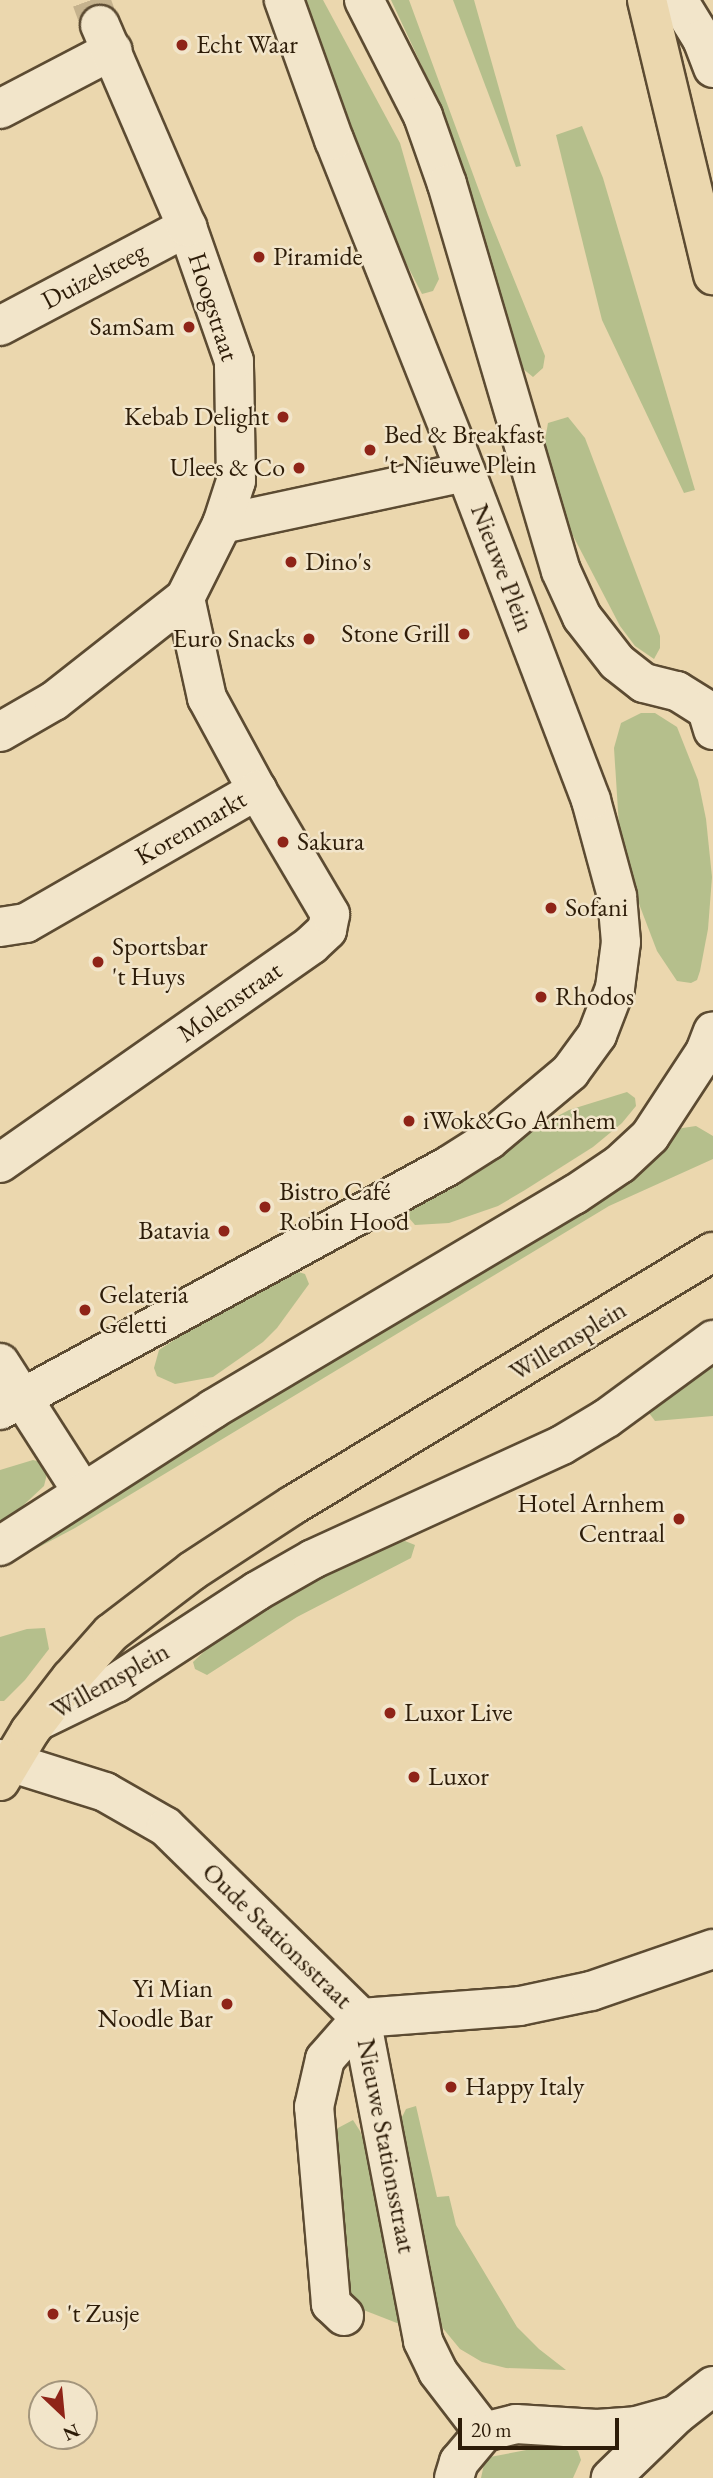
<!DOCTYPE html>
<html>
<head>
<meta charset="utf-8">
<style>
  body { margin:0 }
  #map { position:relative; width:713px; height:2478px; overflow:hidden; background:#ebd7ae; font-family:"EB Garamond",serif }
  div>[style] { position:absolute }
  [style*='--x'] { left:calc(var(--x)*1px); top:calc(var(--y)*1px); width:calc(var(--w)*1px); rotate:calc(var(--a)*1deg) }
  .green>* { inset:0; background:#b5bf8c }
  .street-tunnel>* { height:38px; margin-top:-19px; transform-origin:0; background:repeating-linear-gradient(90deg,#c5b28d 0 38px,transparent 0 57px) }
  .roads { filter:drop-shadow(2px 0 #5c4b32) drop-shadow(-2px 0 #5c4b32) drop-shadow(0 2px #5c4b32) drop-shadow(0 -2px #5c4b32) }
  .street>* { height:38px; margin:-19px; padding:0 19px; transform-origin:19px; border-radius:19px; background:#f2e5ca }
  .secondary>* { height:38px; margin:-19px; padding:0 19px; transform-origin:19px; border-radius:19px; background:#f2e5ca }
  .primary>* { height:38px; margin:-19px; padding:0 19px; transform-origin:19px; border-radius:19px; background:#ebd7ae }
  .dots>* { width:19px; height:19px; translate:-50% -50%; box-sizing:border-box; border:4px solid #f2e5ca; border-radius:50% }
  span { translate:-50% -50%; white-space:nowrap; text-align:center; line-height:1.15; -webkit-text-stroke:5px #f2e5ca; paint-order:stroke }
  .poi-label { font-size:26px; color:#2d1c08 }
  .left { translate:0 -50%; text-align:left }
  .right { translate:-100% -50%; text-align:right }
  .street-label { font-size:26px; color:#2d1c08 }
  .north { position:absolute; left:28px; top:2380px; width:70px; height:70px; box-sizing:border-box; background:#f2e5ca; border:2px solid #a3957c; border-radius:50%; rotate:154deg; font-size:19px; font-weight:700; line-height:28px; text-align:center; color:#2d1c08 }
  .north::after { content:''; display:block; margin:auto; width:24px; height:32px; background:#8f2418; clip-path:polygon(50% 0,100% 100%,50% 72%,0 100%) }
  .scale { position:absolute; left:458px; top:2418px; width:161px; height:32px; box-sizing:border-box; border:4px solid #2d1c08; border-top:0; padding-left:9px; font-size:21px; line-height:24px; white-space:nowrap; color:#2d1c08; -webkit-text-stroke:5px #f2e5ca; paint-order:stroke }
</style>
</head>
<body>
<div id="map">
  <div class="green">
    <i style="clip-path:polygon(304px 0,323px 0,400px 143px,439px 279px,433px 291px,422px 294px,383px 218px,330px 79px)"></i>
    <i style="clip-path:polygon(391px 0,409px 0,488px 215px,545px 356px,543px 368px,533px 377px,522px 368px,477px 213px,435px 94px)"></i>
    <i style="clip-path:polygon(453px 0,474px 0,521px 166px,516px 167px)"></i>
    <i style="clip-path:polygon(582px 126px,603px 178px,695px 490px,684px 493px,602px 320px,556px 135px)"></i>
    <i style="clip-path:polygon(568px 417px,585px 438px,660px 636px,660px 648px,654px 659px,635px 646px,620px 626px,557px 505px,544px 465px,545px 440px,548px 423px)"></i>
    <i style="clip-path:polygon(641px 713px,655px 713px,677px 727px,698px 780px,706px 819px,712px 877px,708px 929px,700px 971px,697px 980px,691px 983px,677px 981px,657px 951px,636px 896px,619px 826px,614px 748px,621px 723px)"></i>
    <i style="clip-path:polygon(627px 1092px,635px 1098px,636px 1106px,622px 1123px,593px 1147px,525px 1190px,498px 1206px,449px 1223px,415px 1225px,409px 1218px,407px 1212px,412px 1204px,504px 1144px,569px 1110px)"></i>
    <i style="clip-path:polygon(696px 1126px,713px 1136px,713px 1159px,609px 1206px,75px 1528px,9px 1563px,5px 1562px,676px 1129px)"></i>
    <i style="clip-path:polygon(295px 1271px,305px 1274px,309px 1284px,277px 1328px,263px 1342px,213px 1377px,175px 1384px,157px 1376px,154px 1368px,159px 1350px,213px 1314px)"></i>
    <i style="clip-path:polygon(713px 1358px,713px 1416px,655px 1421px,649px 1413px,650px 1403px)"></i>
    <i style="clip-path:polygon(33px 1460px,44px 1463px,48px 1470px,44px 1486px,0 1527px,0 1470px)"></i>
    <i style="clip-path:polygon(405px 1541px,415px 1545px,411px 1558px,297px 1617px,207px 1675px,195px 1669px,193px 1662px,241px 1617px,366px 1550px)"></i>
    <i style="clip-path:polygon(45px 1628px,49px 1649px,25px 1680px,4px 1701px,0 1701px,0 1637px,27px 1629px)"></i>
    <i style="clip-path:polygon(416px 2106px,437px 2197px,449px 2196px,456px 2225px,517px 2327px,539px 2349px,566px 2370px,506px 2368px,482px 2362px,460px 2349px,441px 2326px,436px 2315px,400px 2121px,406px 2109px)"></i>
    <i style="clip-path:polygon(353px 2120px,360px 2131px,372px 2163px,402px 2325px,343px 2302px,331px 2137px,338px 2128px)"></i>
    <i style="clip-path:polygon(563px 2443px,578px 2451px,581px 2460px,573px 2478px,481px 2478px,484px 2464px,490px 2457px)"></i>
  </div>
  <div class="street-tunnel">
    <i style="--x:91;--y:0;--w:27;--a:70"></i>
  </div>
  <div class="roads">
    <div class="street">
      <i style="--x:364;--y:0;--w:130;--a:63"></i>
      <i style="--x:423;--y:116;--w:72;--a:70.6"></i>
      <i style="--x:447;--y:184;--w:403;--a:73.6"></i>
      <i style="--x:561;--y:571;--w:51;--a:65.5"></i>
      <i style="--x:582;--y:617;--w:57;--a:52.1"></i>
      <i style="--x:617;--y:662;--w:34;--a:38"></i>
      <i style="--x:644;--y:683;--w:34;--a:14"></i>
      <i style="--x:677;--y:691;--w:36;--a:32"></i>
      <i style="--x:707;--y:710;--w:21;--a:73"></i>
      <i style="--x:0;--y:109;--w:127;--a:-27.6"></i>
      <i style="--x:0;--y:326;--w:212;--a:-27.9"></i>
      <i style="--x:222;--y:524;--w:249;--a:-12.1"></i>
      <i style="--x:0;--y:732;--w:62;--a:-29.9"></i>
      <i style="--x:54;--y:701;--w:167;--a:-38.2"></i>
      <i style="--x:185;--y:598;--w:83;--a:-63.4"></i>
      <i style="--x:222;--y:524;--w:45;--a:-72"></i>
      <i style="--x:236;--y:481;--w:120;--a:-91"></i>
      <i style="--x:234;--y:361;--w:142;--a:-109.3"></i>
      <i style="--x:187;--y:227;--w:220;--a:-113.3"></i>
      <i style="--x:0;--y:927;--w:26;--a:-9"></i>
      <i style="--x:26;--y:923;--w:267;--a:-29.9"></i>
      <i style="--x:257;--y:790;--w:105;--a:-118.5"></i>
      <i style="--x:207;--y:698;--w:102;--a:-102.4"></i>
      <i style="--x:0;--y:1163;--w:380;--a:-35"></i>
      <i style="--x:311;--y:945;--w:22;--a:-43"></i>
      <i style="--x:327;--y:930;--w:16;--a:-79"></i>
      <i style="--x:330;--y:914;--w:144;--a:-120.5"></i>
      <i style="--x:0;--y:1363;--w:152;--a:57.4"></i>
      <i style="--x:0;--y:1410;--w:510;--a:-28.57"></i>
      <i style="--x:448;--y:1166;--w:49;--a:-32.4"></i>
      <i style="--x:489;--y:1140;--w:106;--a:-40"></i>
      <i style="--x:570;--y:1072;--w:46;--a:-53.9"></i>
      <i style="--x:597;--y:1035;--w:50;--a:-69"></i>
      <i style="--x:615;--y:988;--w:46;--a:-82.6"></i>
      <i style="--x:621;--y:942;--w:46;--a:-95"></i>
      <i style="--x:617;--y:896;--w:99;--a:-105.2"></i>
      <i style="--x:591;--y:800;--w:379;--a:-110.9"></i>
      <i style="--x:456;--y:446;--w:329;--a:-111.7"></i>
      <i style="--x:334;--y:140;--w:149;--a:-109.7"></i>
      <i style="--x:0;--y:1546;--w:253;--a:-32.7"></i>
      <i style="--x:213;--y:1409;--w:420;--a:-30.7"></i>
      <i style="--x:574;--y:1195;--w:55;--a:-34"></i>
      <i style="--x:620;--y:1164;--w:41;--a:-43"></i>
      <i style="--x:650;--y:1136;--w:100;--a:-56.8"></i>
      <i style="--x:705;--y:1052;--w:22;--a:-69"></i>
      <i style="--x:0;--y:1759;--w:110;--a:17.4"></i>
      <i style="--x:105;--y:1792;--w:70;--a:29.8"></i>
      <i style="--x:166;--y:1827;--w:273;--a:44.4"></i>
      <i style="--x:361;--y:2018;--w:159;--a:-4.3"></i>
      <i style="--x:520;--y:2006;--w:73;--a:-11.9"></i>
      <i style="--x:591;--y:1991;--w:129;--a:-19"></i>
      <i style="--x:361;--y:2018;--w:329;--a:79.1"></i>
      <i style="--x:423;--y:2341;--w:34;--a:64"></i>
      <i style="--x:438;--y:2372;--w:76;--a:52.5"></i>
      <i style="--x:344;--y:2316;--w:18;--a:-137"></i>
      <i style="--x:331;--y:2304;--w:198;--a:-94.9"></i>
      <i style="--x:314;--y:2107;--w:49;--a:-77.1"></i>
      <i style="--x:325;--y:2059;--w:55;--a:-48.7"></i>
      <i style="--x:676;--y:2415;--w:47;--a:-38.1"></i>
      <i style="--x:454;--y:2478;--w:17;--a:-73"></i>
      <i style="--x:459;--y:2462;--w:39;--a:-50"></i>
      <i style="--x:484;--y:2432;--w:33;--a:-14"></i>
      <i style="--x:516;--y:2424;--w:81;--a:3.5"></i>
      <i style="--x:597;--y:2429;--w:39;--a:-4"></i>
      <i style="--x:636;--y:2426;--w:41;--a:-15.4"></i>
      <i style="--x:676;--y:2415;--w:91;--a:135.9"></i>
    </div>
    <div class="secondary">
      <i style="--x:678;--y:0;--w:46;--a:58.4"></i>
      <i style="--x:702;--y:39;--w:31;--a:69"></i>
      <i style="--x:40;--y:1720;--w:85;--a:-26"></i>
      <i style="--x:116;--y:1683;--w:168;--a:-33.1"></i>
      <i style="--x:257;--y:1591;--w:64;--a:-29.7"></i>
      <i style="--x:313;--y:1559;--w:274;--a:-24.6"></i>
      <i style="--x:562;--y:1445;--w:52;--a:-31"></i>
      <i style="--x:607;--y:1418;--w:132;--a:-36.3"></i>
    </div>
    <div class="primary">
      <i style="--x:647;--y:0;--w:283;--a:76.5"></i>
      <i style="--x:0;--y:1781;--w:58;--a:-59"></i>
      <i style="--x:30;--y:1731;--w:67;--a:-52.3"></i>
      <i style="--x:71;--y:1678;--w:60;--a:-48.4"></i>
      <i style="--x:111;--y:1633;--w:102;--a:-37.4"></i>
      <i style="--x:192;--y:1571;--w:121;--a:-33.2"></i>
      <i style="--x:293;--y:1505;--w:490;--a:-31.1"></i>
    </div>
  </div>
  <div class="dots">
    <i style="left:182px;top:45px;background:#8f2418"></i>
    <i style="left:259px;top:257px;background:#8f2418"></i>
    <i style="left:189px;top:327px;background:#8f2418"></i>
    <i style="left:283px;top:417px;background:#8f2418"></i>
    <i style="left:370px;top:450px;background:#8f2418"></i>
    <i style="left:299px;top:468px;background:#8f2418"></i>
    <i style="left:291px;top:562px;background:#8f2418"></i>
    <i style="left:464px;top:634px;background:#8f2418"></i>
    <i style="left:309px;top:639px;background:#8f2418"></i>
    <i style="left:283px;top:842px;background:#8f2418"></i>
    <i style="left:551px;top:908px;background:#8f2418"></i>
    <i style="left:98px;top:962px;background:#8f2418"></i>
    <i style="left:541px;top:997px;background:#8f2418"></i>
    <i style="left:409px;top:1121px;background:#8f2418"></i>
    <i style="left:265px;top:1207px;background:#8f2418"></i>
    <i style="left:224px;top:1231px;background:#8f2418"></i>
    <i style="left:85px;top:1310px;background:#8f2418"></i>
    <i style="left:679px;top:1519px;background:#8f2418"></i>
    <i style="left:390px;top:1713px;background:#8f2418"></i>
    <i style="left:414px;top:1777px;background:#8f2418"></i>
    <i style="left:227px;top:2004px;background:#8f2418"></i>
    <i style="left:451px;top:2087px;background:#8f2418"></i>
    <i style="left:53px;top:2314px;background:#8f2418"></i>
  </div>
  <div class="poi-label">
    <span class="left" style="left:196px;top:45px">Echt Waar</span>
    <span class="left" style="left:273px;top:257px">Piramide</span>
    <span class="right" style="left:175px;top:327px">SamSam</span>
    <span class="right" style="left:269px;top:417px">Kebab Delight</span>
    <span class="left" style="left:384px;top:450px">Bed &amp; Breakfast<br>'t Nieuwe Plein</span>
    <span class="right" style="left:285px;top:468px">Ulees &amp; Co</span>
    <span class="left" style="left:305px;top:562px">Dino's</span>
    <span class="right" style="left:450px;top:634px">Stone Grill</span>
    <span class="right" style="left:295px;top:639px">Euro Snacks</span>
    <span class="left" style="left:297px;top:842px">Sakura</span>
    <span class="left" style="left:565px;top:908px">Sofani</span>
    <span class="left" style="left:112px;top:962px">Sportsbar<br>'t Huys</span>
    <span class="left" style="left:555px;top:997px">Rhodos</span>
    <span class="left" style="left:423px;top:1121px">iWok&amp;Go Arnhem</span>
    <span class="left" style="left:279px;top:1207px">Bistro Café<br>Robin Hood</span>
    <span class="right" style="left:210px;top:1231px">Batavia</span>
    <span class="left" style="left:99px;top:1310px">Gelateria<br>Geletti</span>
    <span class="right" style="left:665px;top:1519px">Hotel Arnhem<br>Centraal</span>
    <span class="left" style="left:404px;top:1713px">Luxor Live</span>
    <span class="left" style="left:428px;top:1777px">Luxor</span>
    <span class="right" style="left:213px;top:2004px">Yi Mian<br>Noodle Bar</span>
    <span class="left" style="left:465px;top:2087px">Happy Italy</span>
    <span class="left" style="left:67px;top:2314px">'t Zusje</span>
  </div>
  <div class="street-label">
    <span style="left:94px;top:276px;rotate:-28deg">Duizelsteeg</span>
    <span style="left:213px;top:307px;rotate:72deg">Hoogstraat</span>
    <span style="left:502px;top:568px;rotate:69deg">Nieuwe Plein</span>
    <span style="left:191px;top:828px;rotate:-30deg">Korenmarkt</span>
    <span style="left:230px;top:1002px;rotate:-35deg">Molenstraat</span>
    <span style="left:568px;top:1341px;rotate:-31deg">Willemsplein</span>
    <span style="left:110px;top:1681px;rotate:-29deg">Willemsplein</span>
    <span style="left:277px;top:1936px;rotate:44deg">Oude Stationsstraat</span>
    <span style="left:386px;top:2146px;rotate:79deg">Nieuwe Stationsstraat</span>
  </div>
  <div class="north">N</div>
  <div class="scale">20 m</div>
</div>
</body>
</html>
